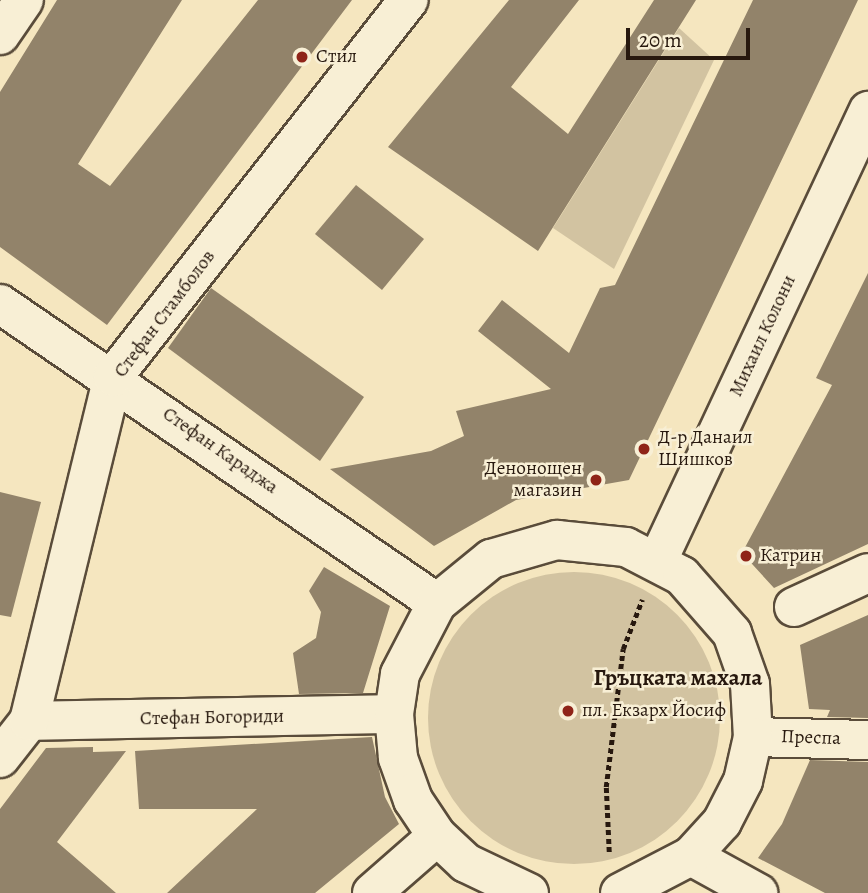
<!DOCTYPE html>
<html>
<head>
<meta charset="utf-8">
<style>
  body { margin:0 }
  #map { position:relative; width:868px; height:893px; overflow:hidden; background:#f5e6bf; font-family:Alegreya,serif }
  div>[style] { position:absolute }
  [style*='--x'] { left:calc(var(--x)*1px); top:calc(var(--y)*1px); width:calc(var(--w)*1px); rotate:calc(var(--a)*1deg) }
  .green>* { inset:0; background:#d2c3a1 }
  .round { border-radius:50% }
  .building>* { inset:0; background:#92836a }
  .path>* { height:4.5px; margin-top:-2.25px; transform-origin:0; background:repeating-linear-gradient(90deg,#27180e 0 5px,transparent 0 8.5px) }
  .roads { filter:drop-shadow(2px 0 #5a4c3a) drop-shadow(-2px 0 #5a4c3a) drop-shadow(0 2px #5a4c3a) drop-shadow(0 -2px #5a4c3a) }
  .minor>* { height:38px; margin:-19px; padding:0 19px; transform-origin:19px; border-radius:19px; background:#f8efd5 }
  .tertiary>* { height:38px; margin:-19px; padding:0 19px; transform-origin:19px; border-radius:19px; background:#f8efd5 }
  .dots>* { width:19px; height:19px; translate:-50% -50%; box-sizing:border-box; border:4px solid #f8efd5; border-radius:50% }
  span { translate:-50% -50%; white-space:nowrap; text-align:center; line-height:1.15; -webkit-text-stroke:5px #f8efd5; paint-order:stroke }
  .poi-label { font-size:19px; color:#27180e }
  .left { translate:0 -50%; text-align:left }
  .right { translate:-100% -50%; text-align:right }
  .street-label { font-size:19px; color:#27180e }
  .quarter-label { font-size:23px; color:#27180e; font-weight:700 }
  .scale { position:absolute; left:626px; top:28px; width:124px; height:32px; box-sizing:border-box; border:4px solid #27180e; border-top:0; padding-left:9px; font-size:21px; line-height:24px; white-space:nowrap; color:#27180e; -webkit-text-stroke:5px #f8efd5; paint-order:stroke }
</style>
</head>
<body>
<div id="map">
  <div class="green">
    <i style="clip-path:polygon(679px 28px,714px 60px,614px 269px,553px 228px)"></i>
    <i class="round" style="left:428px;top:572px;width:292px;height:292px"></i>
  </div>
  <div class="building">
    <i style="clip-path:polygon(57px 0,182px 0,78px 164px,110px 186px,258px 0,352px 0,107px 325px,0 247px,0 92px)"></i>
    <i style="clip-path:polygon(509px 0,579px 0,511px 87px,568px 134px,654px 0,696px 0,538px 251px,388px 147px)"></i>
    <i style="clip-path:polygon(753px 0,858px 0,629px 480px,516px 500px,434px 546px,330px 469px,431px 451px,464px 436px,456px 411px,551px 389px,478px 331px,502px 300px,569px 353px,600px 288px,615px 285px)"></i>
    <i style="clip-path:polygon(356px 185px,424px 239px,382px 290px,315px 234px)"></i>
    <i style="clip-path:polygon(868px 273px,868px 544px,774px 588px,742px 553px,832px 385px,816px 378px)"></i>
    <i style="clip-path:polygon(211px 288px,364px 397px,320px 461px,168px 348px)"></i>
    <i style="clip-path:polygon(0 492px,41px 502px,11px 617px,0 615px)"></i>
    <i style="clip-path:polygon(324px 567px,390px 606px,363px 693px,299px 694px,293px 653px,316px 638px,321px 612px,309px 591px)"></i>
    <i style="clip-path:polygon(868px 615px,868px 718px,827px 717px,830px 710px,809px 709px,800px 645px)"></i>
    <i style="clip-path:polygon(372px 737px,385px 797px,399px 824px,315px 893px,167px 893px,257px 809px,139px 809px,135px 751px)"></i>
    <i style="clip-path:polygon(93px 747px,93px 752px,126px 751px,57px 842px,116px 893px,0 893px,0 809px,46px 748px)"></i>
    <i style="clip-path:polygon(810px 760px,868px 762px,868px 893px,825px 893px,758px 858px,782px 824px)"></i>
  </div>
  <div class="path">
    <i style="--x:609;--y:852;--w:65;--a:-92.6"></i>
    <i style="--x:606;--y:787;--w:139;--a:-83"></i>
    <i style="--x:623;--y:649;--w:53;--a:-68.8"></i>
  </div>
  <div class="roads">
    <div class="minor">
      <i style="--x:0;--y:35;--w:42;--a:-55.6"></i>
      <i style="--x:0;--y:304;--w:529;--a:34.38"></i>
      <i style="--x:794;--y:607;--w:81;--a:-24.7"></i>
      <i style="--x:29;--y:721;--w:365;--a:-1.1"></i>
      <i style="--x:753;--y:737;--w:115;--a:1.5"></i>
      <i style="--x:0;--y:758;--w:47;--a:-51.9"></i>
      <i style="--x:29;--y:721;--w:354;--a:-76.3"></i>
      <i style="--x:113;--y:377;--w:479;--a:-51.9"></i>
      <i style="--x:372;--y:893;--w:86;--a:-41.2"></i>
    </div>
    <div class="tertiary">
      <i style="--x:658;--y:560;--w:496;--a:-64.9"></i>
      <i style="--x:691;--y:856;--w:77;--a:28.9"></i>
      <i style="--x:529;--y:893;--w:70;--a:-154.5"></i>
      <i style="--x:466;--y:863;--w:40;--a:-137"></i>
      <i style="--x:437;--y:836;--w:43;--a:-123.7"></i>
      <i style="--x:413;--y:800;--w:45;--a:-109.7"></i>
      <i style="--x:398;--y:758;--w:44;--a:-95.2"></i>
      <i style="--x:394;--y:714;--w:40;--a:-81.5"></i>
      <i style="--x:400;--y:674;--w:80;--a:-62.5"></i>
      <i style="--x:437;--y:603;--w:70;--a:-39.2"></i>
      <i style="--x:491;--y:559;--w:69;--a:-16.1"></i>
      <i style="--x:557;--y:540;--w:69;--a:5.8"></i>
      <i style="--x:626;--y:547;--w:63;--a:27.4"></i>
      <i style="--x:682;--y:576;--w:76;--a:48.7"></i>
      <i style="--x:732;--y:633;--w:54;--a:70.6"></i>
      <i style="--x:750;--y:684;--w:53;--a:86.8"></i>
      <i style="--x:753;--y:737;--w:45;--a:102.8"></i>
      <i style="--x:743;--y:781;--w:46;--a:117.1"></i>
      <i style="--x:722;--y:822;--w:46;--a:132.4"></i>
      <i style="--x:691;--y:856;--w:80;--a:152.5"></i>
    </div>
  </div>
  <div class="dots">
    <i style="left:302px;top:57px;background:#8f2418"></i>
    <i style="left:644px;top:449px;background:#8f2418"></i>
    <i style="left:596px;top:480px;background:#8f2418"></i>
    <i style="left:746px;top:556px;background:#8f2418"></i>
    <i style="left:568px;top:711px;background:#8f2418"></i>
  </div>
  <div class="poi-label">
    <span class="left" style="left:316px;top:57px">Стил</span>
    <span class="left" style="left:658px;top:449px">Д-р Данаил<br>Шишков</span>
    <span class="right" style="left:582px;top:480px">Денонощен<br>магазин</span>
    <span class="left" style="left:760px;top:556px">Катрин</span>
    <span class="left" style="left:582px;top:711px">пл. Екзарх Йосиф</span>
  </div>
  <div class="street-label">
    <span style="left:165px;top:314px;rotate:-53deg">Стефан Стамболов</span>
    <span style="left:763px;top:336px;rotate:-65deg">Михаил Колони</span>
    <span style="left:220px;top:451px;rotate:35deg">Стефан Караджа</span>
    <span style="left:212px;top:718px;rotate:-1deg">Стефан Богориди</span>
    <span style="left:811px;top:738px;rotate:2deg">Преспа</span>
  </div>
  <div class="quarter-label">
    <span style="left:678px;top:678px">Гръцката махала</span>
  </div>
  <div class="scale">20 m</div>
</div>
</body>
</html>
